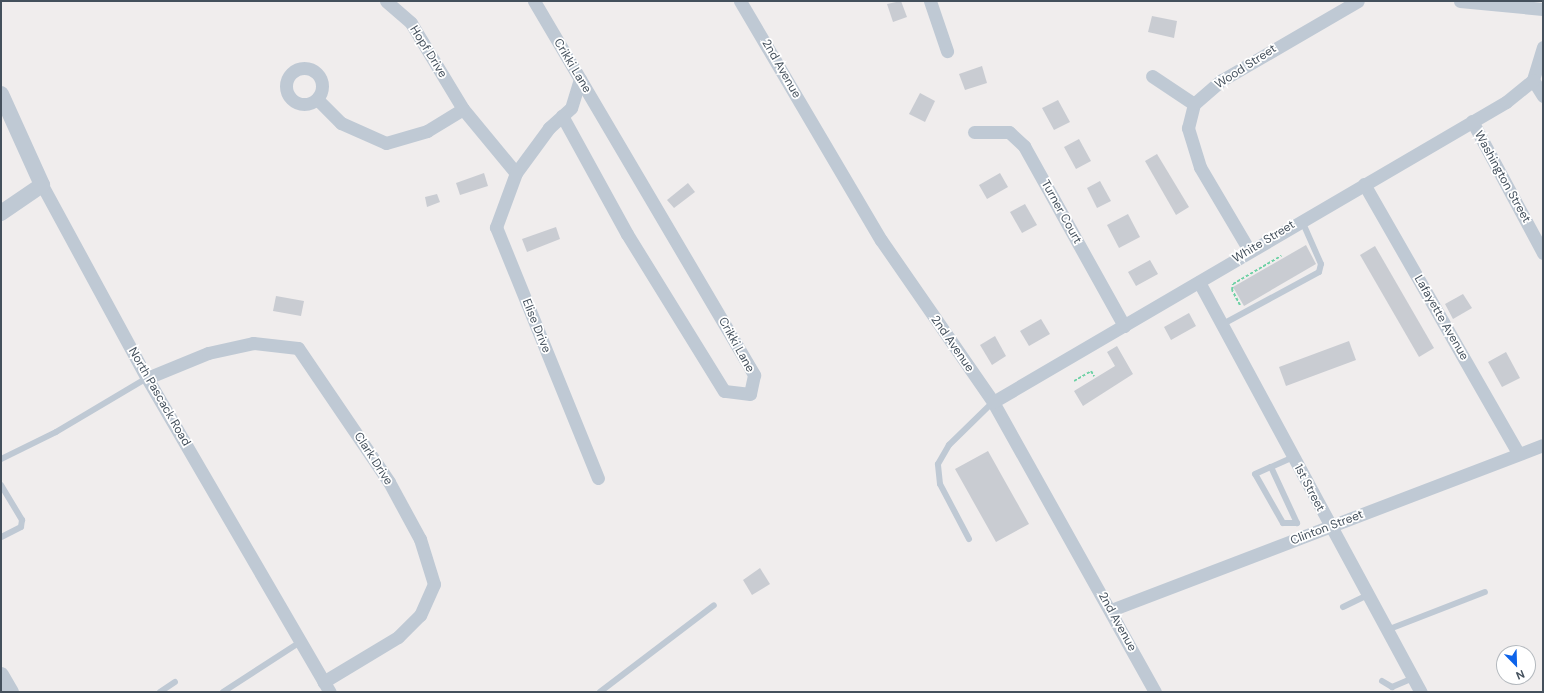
<!DOCTYPE html>
<html>
<head>
<meta charset="utf-8">
<style>
  body { margin:0 }
  #map { position:relative; width:1544px; height:693px; overflow:hidden; background:#f0eded; font-family:"DM Sans",sans-serif }
  div>[style] { position:absolute }
  [style*='--x'] { left:calc(var(--x)*1px); top:calc(var(--y)*1px); width:calc(var(--w)*1px); rotate:calc(var(--a)*1deg) }
  .building>* { inset:0; background:#c9ccd2 }
  .path>* { height:2px; margin-top:-1px; transform-origin:0; background:repeating-linear-gradient(90deg,#6ed1a5 0 3px,transparent 0 5px) }
  .service>* { height:6px; margin:-3px; padding:0 3px; transform-origin:3px; border-radius:3px; background:#bfc9d4 }
  .minor>* { height:13px; margin:-6.5px; padding:0 6.5px; transform-origin:6.5px; border-radius:6.5px; background:#bfc9d4 }
  .minor>.ring { margin:-6.5px; padding:0; box-sizing:content-box; background:none; border:13px solid #bfc9d4; border-radius:50% }
  .tertiary>* { height:16px; margin:-8px; padding:0 8px; transform-origin:8px; border-radius:8px; background:#bfc9d4 }
  span { translate:-50% -50%; white-space:nowrap; text-align:center; line-height:1.15; -webkit-text-stroke:3.5px #fff; paint-order:stroke }
  .street-label { font-size:12px; color:#44505c }
  .frame { position:absolute; inset:0; border:2px solid #44505c; pointer-events:none }
  .north { position:absolute; left:1496px; top:645px; width:40px; height:40px; box-sizing:border-box; background:#fff; border:1px solid #b4b9be; border-radius:50%; rotate:157deg; font-size:11px; font-weight:700; line-height:16px; text-align:center; color:#44505c }
  .north::after { content:''; display:block; margin:auto; width:14px; height:18px; background:#0d63ea; clip-path:polygon(50% 0,100% 100%,50% 72%,0 100%) }
</style>
</head>
<body>
<div id="map">
  <div class="building">
    <i style="clip-path:polygon(901px 1px,907px 17px,893px 22px,887px 4px)"></i>
    <i style="clip-path:polygon(1152px 16px,1177px 21px,1174px 38px,1148px 32px)"></i>
    <i style="clip-path:polygon(982px 66px,987px 83px,965px 90px,959px 74px)"></i>
    <i style="clip-path:polygon(920px 93px,935px 101px,925px 122px,909px 114px)"></i>
    <i style="clip-path:polygon(1058px 100px,1070px 122px,1054px 130px,1042px 108px)"></i>
    <i style="clip-path:polygon(1079px 139px,1091px 161px,1076px 169px,1064px 147px)"></i>
    <i style="clip-path:polygon(1157px 154px,1189px 207px,1176px 215px,1145px 161px)"></i>
    <i style="clip-path:polygon(484px 173px,488px 186px,460px 195px,456px 183px)"></i>
    <i style="clip-path:polygon(1000px 173px,1008px 187px,987px 199px,979px 185px)"></i>
    <i style="clip-path:polygon(1100px 181px,1111px 201px,1097px 208px,1087px 188px)"></i>
    <i style="clip-path:polygon(688px 183px,695px 192px,674px 208px,667px 200px)"></i>
    <i style="clip-path:polygon(437px 194px,440px 202px,427px 207px,425px 197px)"></i>
    <i style="clip-path:polygon(1025px 204px,1037px 225px,1022px 233px,1010px 212px)"></i>
    <i style="clip-path:polygon(1128px 214px,1140px 237px,1119px 248px,1107px 225px)"></i>
    <i style="clip-path:polygon(556px 227px,560px 239px,527px 252px,522px 239px)"></i>
    <i style="clip-path:polygon(1306px 245px,1316px 264px,1244px 306px,1233px 287px)"></i>
    <i style="clip-path:polygon(1375px 246px,1434px 348px,1419px 357px,1360px 255px)"></i>
    <i style="clip-path:polygon(1150px 260px,1158px 274px,1136px 286px,1128px 272px)"></i>
    <i style="clip-path:polygon(1463px 294px,1472px 308px,1453px 319px,1445px 304px)"></i>
    <i style="clip-path:polygon(276px 296px,304px 301px,301px 316px,273px 311px)"></i>
    <i style="clip-path:polygon(1189px 313px,1196px 326px,1171px 340px,1164px 327px)"></i>
    <i style="clip-path:polygon(1041px 319px,1050px 334px,1029px 346px,1020px 331px)"></i>
    <i style="clip-path:polygon(995px 336px,1006px 356px,992px 365px,980px 345px)"></i>
    <i style="clip-path:polygon(1349px 341px,1356px 360px,1286px 386px,1279px 367px)"></i>
    <i style="clip-path:polygon(1117px 346px,1133px 374px,1083px 406px,1074px 391px,1115px 366px,1107px 352px)"></i>
    <i style="clip-path:polygon(1506px 352px,1520px 378px,1502px 387px,1488px 362px)"></i>
    <i style="clip-path:polygon(988px 451px,1029px 524px,996px 542px,955px 469px)"></i>
    <i style="clip-path:polygon(760px 568px,770px 584px,752px 595px,743px 580px)"></i>
  </div>
  <div class="path">
    <i style="--x:1240;--y:305;--w:17;--a:-118"></i>
    <i style="--x:1232;--y:290;--w:6;--a:-81"></i>
    <i style="--x:1233;--y:284;--w:56;--a:-30.3"></i>
    <i style="--x:1074;--y:381;--w:20;--a:-30"></i>
    <i style="--x:1091;--y:371;--w:6;--a:59"></i>
  </div>
  <div class="service">
    <i style="--x:1223;--y:324;--w:109;--a:-28.4"></i>
    <i style="--x:1319;--y:272;--w:8;--a:-76"></i>
    <i style="--x:1321;--y:264;--w:47;--a:-113.8"></i>
    <i style="--x:1;--y:459;--w:61;--a:-26.1"></i>
    <i style="--x:56;--y:432;--w:106;--a:-30.7"></i>
    <i style="--x:1271;--y:467;--w:62;--a:65.1"></i>
    <i style="--x:1297;--y:523;--w:14;--a:180"></i>
    <i style="--x:1283;--y:523;--w:56;--a:-119.7"></i>
    <i style="--x:1255;--y:474;--w:17;--a:-24"></i>
    <i style="--x:1271;--y:467;--w:24;--a:-24"></i>
    <i style="--x:1;--y:485;--w:41;--a:59"></i>
    <i style="--x:22;--y:520;--w:7;--a:98"></i>
    <i style="--x:21;--y:527;--w:22;--a:153"></i>
    <i style="--x:969;--y:539;--w:62;--a:-117.8"></i>
    <i style="--x:940;--y:484;--w:20;--a:-96"></i>
    <i style="--x:938;--y:464;--w:22;--a:-60"></i>
    <i style="--x:949;--y:445;--w:62;--a:-44.3"></i>
    <i style="--x:1343;--y:607;--w:28;--a:-26"></i>
    <i style="--x:1387;--y:630;--w:105;--a:-21.2"></i>
    <i style="--x:1382;--y:681;--w:12;--a:31"></i>
    <i style="--x:1392;--y:687;--w:23;--a:-23"></i>
    <i style="--x:160;--y:692;--w:18;--a:-34"></i>
    <i style="--x:223;--y:692;--w:92;--a:-33"></i>
    <i style="--x:600;--y:692;--w:143;--a:-37.3"></i>
  </div>
  <div class="minor">
    <i style="--x:386;--y:1;--w:33;--a:41"></i>
    <i style="--x:411;--y:23;--w:100;--a:58.8"></i>
    <i style="--x:463;--y:109;--w:83;--a:50.4"></i>
    <i style="--x:534;--y:1;--w:434;--a:59.5"></i>
    <i style="--x:754;--y:375;--w:19;--a:102"></i>
    <i style="--x:750;--y:394;--w:26;--a:-173"></i>
    <i style="--x:724;--y:391;--w:185;--a:-121.7"></i>
    <i style="--x:627;--y:234;--w:135;--a:-118.8"></i>
    <i style="--x:740;--y:1;--w:277;--a:59.5"></i>
    <i style="--x:881;--y:240;--w:197;--a:55.3"></i>
    <i style="--x:993;--y:402;--w:332;--a:60.8"></i>
    <i style="--x:930;--y:1;--w:53;--a:71.2"></i>
    <i style="--x:1460;--y:1;--w:83;--a:5.5"></i>
    <i style="--x:1543;--y:47;--w:34;--a:107"></i>
    <i style="--x:1533;--y:80;--w:19;--a:58"></i>
    <i class="ring" style="left:286px;top:68px;width:23px;height:23px"></i>
    <i style="--x:1152;--y:76;--w:50;--a:33.7"></i>
    <i style="--x:580;--y:79;--w:30;--a:107"></i>
    <i style="--x:571;--y:108;--w:30;--a:138"></i>
    <i style="--x:549;--y:128;--w:56;--a:126.3"></i>
    <i style="--x:516;--y:173;--w:58;--a:110.3"></i>
    <i style="--x:496;--y:227;--w:271;--a:67.9"></i>
    <i style="--x:317;--y:99;--w:34;--a:45"></i>
    <i style="--x:341;--y:123;--w:49;--a:24"></i>
    <i style="--x:386;--y:143;--w:43;--a:-16.3"></i>
    <i style="--x:427;--y:131;--w:42;--a:-31.4"></i>
    <i style="--x:1472;--y:121;--w:150;--a:61.7"></i>
    <i style="--x:974;--y:132;--w:35;--a:0"></i>
    <i style="--x:1009;--y:132;--w:21;--a:43"></i>
    <i style="--x:1024;--y:146;--w:206;--a:60.9"></i>
    <i style="--x:1364;--y:184;--w:310;--a:60.2"></i>
    <i style="--x:42;--y:185;--w:220;--a:61.5"></i>
    <i style="--x:147;--y:378;--w:363;--a:59.8"></i>
    <i style="--x:1249;--y:250;--w:96;--a:-120.6"></i>
    <i style="--x:1200;--y:167;--w:41;--a:-107.1"></i>
    <i style="--x:1188;--y:128;--w:25;--a:-76"></i>
    <i style="--x:1194;--y:104;--w:37;--a:-41"></i>
    <i style="--x:1222;--y:80;--w:157;--a:-30.2"></i>
    <i style="--x:1199;--y:282;--w:466;--a:61.6"></i>
    <i style="--x:147;--y:378;--w:66;--a:-22.3"></i>
    <i style="--x:208;--y:353;--w:46;--a:-12.5"></i>
    <i style="--x:253;--y:343;--w:45;--a:6.3"></i>
    <i style="--x:298;--y:348;--w:162;--a:55.8"></i>
    <i style="--x:389;--y:482;--w:65;--a:61.5"></i>
    <i style="--x:420;--y:539;--w:47;--a:72.7"></i>
    <i style="--x:434;--y:584;--w:34;--a:114"></i>
    <i style="--x:420;--y:615;--w:31;--a:135"></i>
    <i style="--x:398;--y:637;--w:87;--a:149"></i>
    <i style="--x:993;--y:402;--w:594;--a:-30.32"></i>
    <i style="--x:1506;--y:102;--w:35;--a:-39"></i>
    <i style="--x:1111;--y:610;--w:462;--a:-20.9"></i>
  </div>
  <div class="tertiary">
    <i style="--x:1;--y:94;--w:100;--a:65.7"></i>
    <i style="--x:42;--y:185;--w:50;--a:145.7"></i>
    <i style="--x:1;--y:675;--w:20;--a:60"></i>
  </div>
  <div class="street-label">
    <span style="left:428px;top:52px;rotate:58deg">Hopf Drive</span>
    <span style="left:572px;top:66px;rotate:59deg">Crikki Lane</span>
    <span style="left:1246px;top:67px;rotate:-33deg">Wood Street</span>
    <span style="left:781px;top:69px;rotate:60deg">2nd Avenue</span>
    <span style="left:1502px;top:177px;rotate:61deg">Washington Street</span>
    <span style="left:1061px;top:212px;rotate:61deg">Turner Court</span>
    <span style="left:1264px;top:242px;rotate:-31deg">White Street</span>
    <span style="left:1441px;top:318px;rotate:60deg">Lafayette Avenue</span>
    <span style="left:536px;top:326px;rotate:68deg">Elise Drive</span>
    <span style="left:952px;top:344px;rotate:55deg">2nd Avenue</span>
    <span style="left:736px;top:345px;rotate:61deg">Crikki Lane</span>
    <span style="left:159px;top:397px;rotate:60deg">North Pascack Road</span>
    <span style="left:373px;top:459px;rotate:57deg">Clark Drive</span>
    <span style="left:1309px;top:488px;rotate:62deg">1st Street</span>
    <span style="left:1327px;top:528px;rotate:-21deg">Clinton Street</span>
    <span style="left:1117px;top:622px;rotate:61deg">2nd Avenue</span>
  </div>
  <div class="frame"></div>
  <div class="north">N</div>
</div>
</body>
</html>
